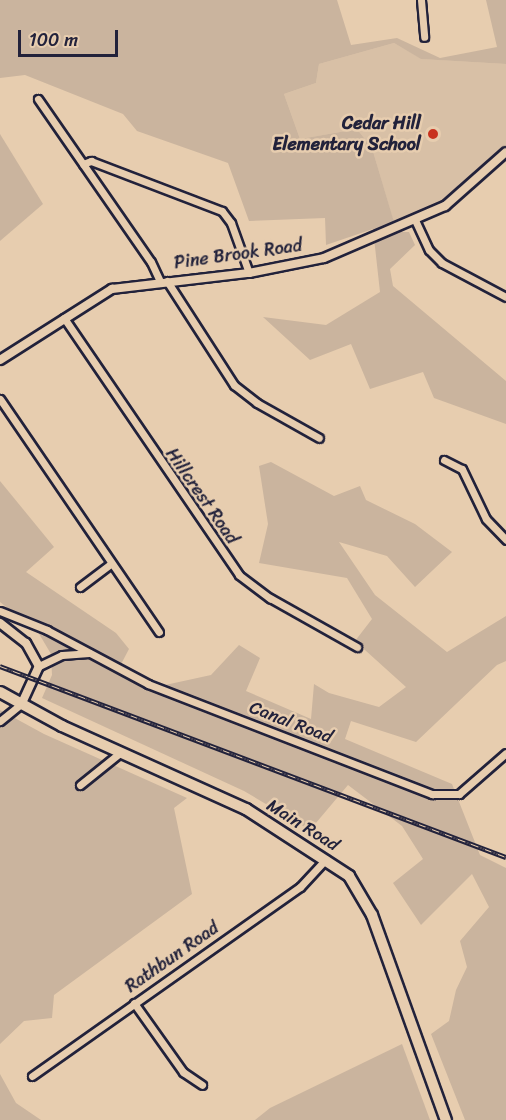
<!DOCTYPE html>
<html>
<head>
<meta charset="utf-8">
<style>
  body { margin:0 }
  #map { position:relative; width:506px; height:1120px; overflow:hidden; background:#e7cdaf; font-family:Sriracha,sans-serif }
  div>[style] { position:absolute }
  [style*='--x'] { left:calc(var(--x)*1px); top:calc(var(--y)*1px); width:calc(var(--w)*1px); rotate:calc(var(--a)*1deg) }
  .built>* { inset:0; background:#d8c0a6 }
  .green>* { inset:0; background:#cab49e }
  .roads { filter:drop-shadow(2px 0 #22223b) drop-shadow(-2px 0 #22223b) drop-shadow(0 2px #22223b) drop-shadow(0 -2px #22223b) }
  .minor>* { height:7px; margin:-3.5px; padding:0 3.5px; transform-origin:3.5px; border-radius:3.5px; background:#e7cdaf }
  .tertiary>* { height:8px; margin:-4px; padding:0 4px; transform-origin:4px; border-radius:4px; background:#e7cdaf }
  .primary>* { height:10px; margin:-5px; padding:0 5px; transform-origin:5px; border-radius:5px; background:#e7cdaf }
  .rail>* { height:4.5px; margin-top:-2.25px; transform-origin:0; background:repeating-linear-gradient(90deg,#e7cdaf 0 7px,#22223b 0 14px); box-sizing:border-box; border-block:2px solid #22223b }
  .dots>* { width:16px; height:16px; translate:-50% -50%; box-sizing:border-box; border:3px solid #e7cdaf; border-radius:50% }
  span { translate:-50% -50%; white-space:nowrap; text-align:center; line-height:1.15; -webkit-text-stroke:5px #e7cdaf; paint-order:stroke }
  .poi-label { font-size:18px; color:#22223b; font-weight:700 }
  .right { translate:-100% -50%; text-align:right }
  .street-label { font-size:18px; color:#22223b }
  .scale { position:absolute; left:18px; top:30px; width:100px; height:27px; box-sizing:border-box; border:3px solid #22223b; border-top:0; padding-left:8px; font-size:18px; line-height:21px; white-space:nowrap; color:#22223b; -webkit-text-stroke:4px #e7cdaf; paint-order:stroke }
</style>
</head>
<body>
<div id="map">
  <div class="built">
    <i style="clip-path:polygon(394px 43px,422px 59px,506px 64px,506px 145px,442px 203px,394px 223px,372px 148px,357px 129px,300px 139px,284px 94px,316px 83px,319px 64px)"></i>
  </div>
  <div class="green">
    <i style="clip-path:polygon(0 0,337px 0,351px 45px,397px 38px,440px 58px,497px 47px,486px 0,506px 0,506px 64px,421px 59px,394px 43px,319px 64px,316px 83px,284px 94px,300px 139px,357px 129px,372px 148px,397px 232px,409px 232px,415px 245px,390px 269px,393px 286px,506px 381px,506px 424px,434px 398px,423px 372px,370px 389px,351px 344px,310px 360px,263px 317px,326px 325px,380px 292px,373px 229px,326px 245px,325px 218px,249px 221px,228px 163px,137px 131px,123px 114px,25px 75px,0 78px)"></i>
    <i style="clip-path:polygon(0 134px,43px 204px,0 241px)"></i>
    <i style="clip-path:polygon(271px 462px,334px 496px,360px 486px,366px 500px,415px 524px,452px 552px,415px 587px,387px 556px,339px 542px,375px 595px,447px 652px,506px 616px,506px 661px,497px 665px,416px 742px,351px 721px,345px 739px,452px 784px,480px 855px,506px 868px,506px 1120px,465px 1120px,431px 1034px,449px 1021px,456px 990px,467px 967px,460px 941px,489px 907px,472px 874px,421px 925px,393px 883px,423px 859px,402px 826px,348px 785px,310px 830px,244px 791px,42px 698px,52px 675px,51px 654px,38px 632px,0 602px,0 481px,54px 547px,26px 572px,116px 633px,129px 649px,119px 668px,156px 687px,211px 675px,239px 645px,260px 658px,246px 691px,311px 719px,314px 684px,329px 693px,379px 707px,406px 687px,355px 641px,372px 619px,347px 578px,259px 563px,268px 524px,259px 466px)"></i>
    <i style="clip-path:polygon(0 710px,44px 734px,187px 798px,174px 808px,192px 894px,54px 995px,52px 1018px,24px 1021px,0 1044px)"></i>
    <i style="clip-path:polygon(402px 1044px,430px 1120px,255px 1120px,270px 1108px)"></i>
    <i style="clip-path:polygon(0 1074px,16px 1103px,41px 1120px,0 1120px)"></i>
  </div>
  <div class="roads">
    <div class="minor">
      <i style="--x:421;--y:0;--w:37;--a:85"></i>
      <i style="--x:38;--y:99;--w:198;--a:55.3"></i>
      <i style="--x:151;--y:262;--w:21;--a:65"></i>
      <i style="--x:83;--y:164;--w:9;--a:-21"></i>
      <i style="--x:91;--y:161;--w:140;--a:20.9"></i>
      <i style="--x:222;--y:211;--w:15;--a:53"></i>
      <i style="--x:231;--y:223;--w:53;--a:70.2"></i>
      <i style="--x:415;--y:220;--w:33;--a:65"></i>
      <i style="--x:429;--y:250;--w:18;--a:45"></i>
      <i style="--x:442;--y:263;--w:72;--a:28"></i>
      <i style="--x:167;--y:281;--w:124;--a:57.2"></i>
      <i style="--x:234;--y:385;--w:29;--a:38"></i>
      <i style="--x:257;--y:403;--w:71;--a:29.4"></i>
      <i style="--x:64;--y:318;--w:311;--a:55.7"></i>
      <i style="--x:239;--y:575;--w:39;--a:37"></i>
      <i style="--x:270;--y:598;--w:100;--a:29.4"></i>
      <i style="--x:0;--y:399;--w:282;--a:55.7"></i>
      <i style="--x:444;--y:460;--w:20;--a:27"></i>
      <i style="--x:462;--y:469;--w:55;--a:64.4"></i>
      <i style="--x:486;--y:519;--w:29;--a:46"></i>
      <i style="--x:80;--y:587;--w:39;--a:-37"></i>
      <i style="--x:0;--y:611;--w:51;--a:22"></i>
      <i style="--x:47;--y:630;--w:115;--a:28.1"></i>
      <i style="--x:148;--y:684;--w:305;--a:21.2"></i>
      <i style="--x:432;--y:794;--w:27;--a:0"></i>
      <i style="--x:459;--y:794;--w:62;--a:-41.1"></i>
      <i style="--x:39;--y:666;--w:25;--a:-26"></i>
      <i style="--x:62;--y:655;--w:27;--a:-4"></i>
      <i style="--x:0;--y:721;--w:28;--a:-39"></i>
      <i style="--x:80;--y:785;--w:53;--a:-38.8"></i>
      <i style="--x:134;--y:1003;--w:85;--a:54.6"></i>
      <i style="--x:183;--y:1072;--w:23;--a:34"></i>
      <i style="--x:32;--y:1076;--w:328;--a:-35.2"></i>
      <i style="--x:300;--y:887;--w:38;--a:-47"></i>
    </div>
    <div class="tertiary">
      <i style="--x:0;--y:360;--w:133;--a:-32.4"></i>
      <i style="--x:112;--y:289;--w:138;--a:-6.7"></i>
      <i style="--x:249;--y:273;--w:76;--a:-11.3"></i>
      <i style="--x:324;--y:258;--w:132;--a:-23.3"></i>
      <i style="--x:445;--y:206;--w:81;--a:-41.5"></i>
      <i style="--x:0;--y:623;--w:33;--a:38"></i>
      <i style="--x:26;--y:643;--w:26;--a:61"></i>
      <i style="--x:39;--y:666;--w:41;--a:114.7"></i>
    </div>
    <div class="primary">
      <i style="--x:0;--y:692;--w:71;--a:28.7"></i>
      <i style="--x:62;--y:726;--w:202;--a:24.3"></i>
      <i style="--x:246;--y:809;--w:123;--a:33"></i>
      <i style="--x:349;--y:876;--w:45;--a:59.5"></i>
      <i style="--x:372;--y:915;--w:218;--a:70.2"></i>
    </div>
  </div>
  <div class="rail">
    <i style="--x:0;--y:666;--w:541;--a:20.68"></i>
  </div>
  <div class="dots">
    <i style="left:433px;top:134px;background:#c8321e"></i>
  </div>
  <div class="poi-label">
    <span class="right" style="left:421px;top:134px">Cedar Hill<br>Elementary School</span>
  </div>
  <div class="street-label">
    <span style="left:238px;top:254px;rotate:-8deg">Pine Brook Road</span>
    <span style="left:202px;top:496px;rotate:55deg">Hillcrest Road</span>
    <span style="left:291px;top:722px;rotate:21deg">Canal Road</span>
    <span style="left:303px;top:825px;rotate:32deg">Main Road</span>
    <span style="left:172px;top:957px;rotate:-35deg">Rathbun Road</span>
  </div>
  <div class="scale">100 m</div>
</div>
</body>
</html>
